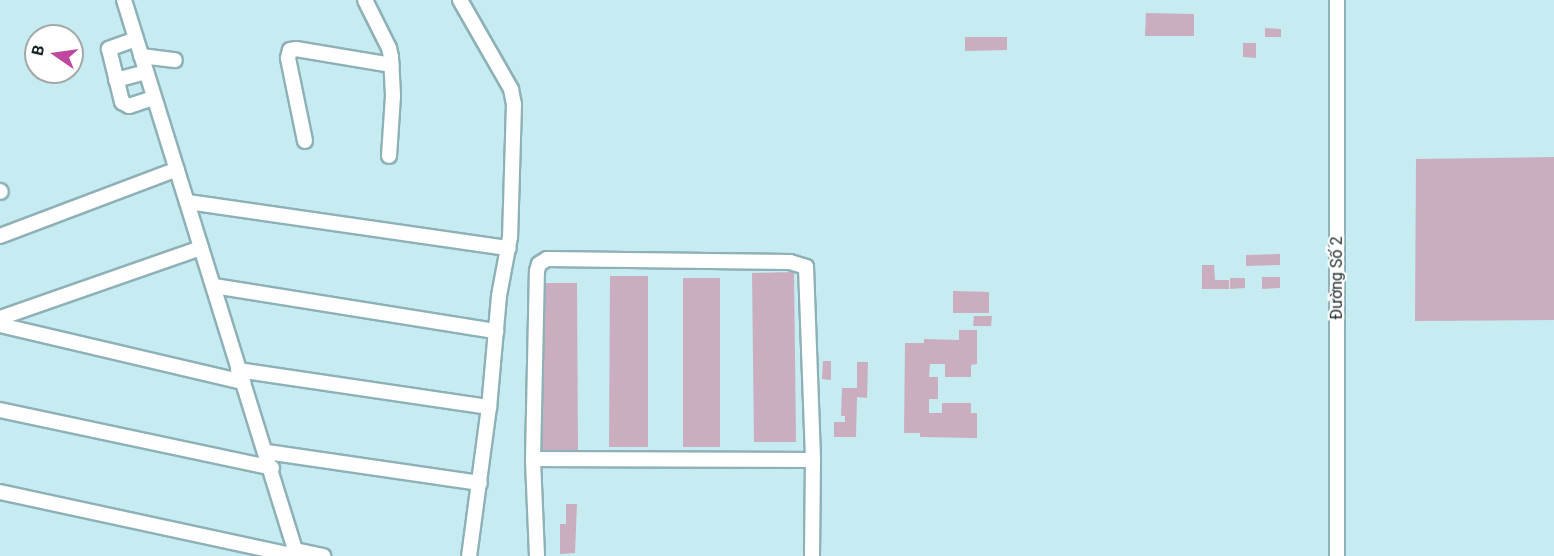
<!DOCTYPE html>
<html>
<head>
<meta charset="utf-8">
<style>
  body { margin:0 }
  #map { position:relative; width:1554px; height:556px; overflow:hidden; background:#c6ebf1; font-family:Roboto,sans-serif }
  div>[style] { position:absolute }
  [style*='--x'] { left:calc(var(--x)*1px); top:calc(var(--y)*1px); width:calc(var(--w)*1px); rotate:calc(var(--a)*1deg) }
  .building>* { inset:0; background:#caaebf }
  .roads { filter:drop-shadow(2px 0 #8eb1b7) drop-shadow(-2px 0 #8eb1b7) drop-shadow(0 2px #8eb1b7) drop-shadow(0 -2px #8eb1b7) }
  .minor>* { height:14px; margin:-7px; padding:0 7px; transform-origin:7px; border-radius:7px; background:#fff }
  span { translate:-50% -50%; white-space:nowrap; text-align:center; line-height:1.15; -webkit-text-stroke:4.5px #fff; paint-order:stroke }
  .street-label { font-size:16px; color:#182628 }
  .north { position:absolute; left:24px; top:24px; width:60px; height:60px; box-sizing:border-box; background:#fff; border:2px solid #a3a8a9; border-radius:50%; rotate:283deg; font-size:16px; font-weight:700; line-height:24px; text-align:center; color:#182628 }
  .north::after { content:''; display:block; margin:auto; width:21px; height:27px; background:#bf479d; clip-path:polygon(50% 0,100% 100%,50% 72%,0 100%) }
</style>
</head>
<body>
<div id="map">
  <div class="building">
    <i style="clip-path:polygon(1146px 13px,1194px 14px,1194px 36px,1145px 36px)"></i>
    <i style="clip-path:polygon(1265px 28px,1281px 29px,1281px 37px,1265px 37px)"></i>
    <i style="clip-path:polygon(965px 37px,1007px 37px,1007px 50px,965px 51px)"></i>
    <i style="clip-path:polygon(1243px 43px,1256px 43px,1256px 58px,1243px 57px)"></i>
    <i style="clip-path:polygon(1554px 157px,1554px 320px,1415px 321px,1416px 159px)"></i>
    <i style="clip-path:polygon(1280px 254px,1280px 265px,1246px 266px,1246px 255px)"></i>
    <i style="clip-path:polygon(1202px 265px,1214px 265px,1215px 280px,1229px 280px,1229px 289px,1202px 289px)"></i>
    <i style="clip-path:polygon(794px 272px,796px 442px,754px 442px,752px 273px)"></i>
    <i style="clip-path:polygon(610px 276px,648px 276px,648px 447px,609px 447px)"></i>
    <i style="clip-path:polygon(1262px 277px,1280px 277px,1280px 288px,1262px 289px)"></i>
    <i style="clip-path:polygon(683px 278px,720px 278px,720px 447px,683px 447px)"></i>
    <i style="clip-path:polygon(1230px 278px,1245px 278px,1245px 288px,1230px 289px)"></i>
    <i style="clip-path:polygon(540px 283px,577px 283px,578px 451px,541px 452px)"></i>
    <i style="clip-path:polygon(953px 291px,989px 292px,989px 313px,953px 313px)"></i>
    <i style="clip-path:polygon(974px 316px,992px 316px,991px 326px,973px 326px)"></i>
    <i style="clip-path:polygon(959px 330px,977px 330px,977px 364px,971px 365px,971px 377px,945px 377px,945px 364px,930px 364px,929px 377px,938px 377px,938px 399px,929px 399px,929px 413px,942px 413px,942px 403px,971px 403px,971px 413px,977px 413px,977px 438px,920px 437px,920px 433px,904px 433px,905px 343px,924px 343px,924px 339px,959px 340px)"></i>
    <i style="clip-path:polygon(823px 361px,831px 361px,831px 380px,822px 379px)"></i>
    <i style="clip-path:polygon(857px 362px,868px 362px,867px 398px,857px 397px,856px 437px,834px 437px,834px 422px,845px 422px,845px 416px,841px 416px,842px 388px,857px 388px)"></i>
    <i style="clip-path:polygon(566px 504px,577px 504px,575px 553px,560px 554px,560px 524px,566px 524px)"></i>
  </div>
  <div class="roads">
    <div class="minor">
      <i style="--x:124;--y:0;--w:582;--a:72.72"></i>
      <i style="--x:365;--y:0;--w:54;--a:63.4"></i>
      <i style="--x:389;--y:48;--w:9;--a:77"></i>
      <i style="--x:391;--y:57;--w:39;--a:87"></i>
      <i style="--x:393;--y:96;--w:60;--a:93.8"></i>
      <i style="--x:460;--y:0;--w:103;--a:60.2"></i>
      <i style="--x:511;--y:89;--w:15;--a:79"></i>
      <i style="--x:514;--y:104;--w:133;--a:91.7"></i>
      <i style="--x:510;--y:237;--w:60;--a:100.6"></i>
      <i style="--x:499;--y:296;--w:111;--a:95.1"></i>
      <i style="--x:489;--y:407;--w:150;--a:97.6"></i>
      <i style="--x:1337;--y:0;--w:556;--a:90"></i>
      <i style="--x:136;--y:39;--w:29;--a:160"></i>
      <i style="--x:109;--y:49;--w:55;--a:76.2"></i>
      <i style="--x:122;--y:102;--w:8;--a:30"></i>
      <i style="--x:129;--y:106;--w:26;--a:-18"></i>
      <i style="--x:141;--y:56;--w:34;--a:7"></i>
      <i style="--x:116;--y:80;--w:31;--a:-15"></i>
      <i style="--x:305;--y:141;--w:85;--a:-101.6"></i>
      <i style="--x:288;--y:58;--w:8;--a:-76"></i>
      <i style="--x:290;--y:50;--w:6;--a:-9"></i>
      <i style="--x:296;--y:49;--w:97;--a:9.5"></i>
      <i style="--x:0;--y:191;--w:1;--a:45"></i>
      <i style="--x:188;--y:202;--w:324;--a:8.2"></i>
      <i style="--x:0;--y:236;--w:189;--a:-20.7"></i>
      <i style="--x:214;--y:286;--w:286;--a:9.1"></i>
      <i style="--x:0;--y:318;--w:213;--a:-19.2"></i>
      <i style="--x:0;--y:325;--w:250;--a:13.2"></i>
      <i style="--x:238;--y:370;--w:254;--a:8.4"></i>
      <i style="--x:0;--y:410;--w:278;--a:12"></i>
      <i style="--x:267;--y:452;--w:215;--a:8.3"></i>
      <i style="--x:533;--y:459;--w:280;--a:0.2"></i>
      <i style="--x:0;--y:492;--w:303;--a:12.2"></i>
      <i style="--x:295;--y:550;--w:29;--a:12"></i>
      <i style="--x:537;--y:556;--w:97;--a:-92.4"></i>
      <i style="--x:533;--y:459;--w:188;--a:-88.8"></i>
      <i style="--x:537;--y:271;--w:7;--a:-74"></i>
      <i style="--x:539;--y:264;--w:9;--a:-32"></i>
      <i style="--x:547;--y:259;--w:243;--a:0.7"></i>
      <i style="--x:790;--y:262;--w:17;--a:17"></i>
      <i style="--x:806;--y:267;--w:193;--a:87.9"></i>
      <i style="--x:813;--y:460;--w:96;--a:90.6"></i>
    </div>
  </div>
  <div class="street-label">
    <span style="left:1337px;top:278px;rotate:-90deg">Đường Số 2</span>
  </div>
  <div class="north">B</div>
</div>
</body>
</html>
